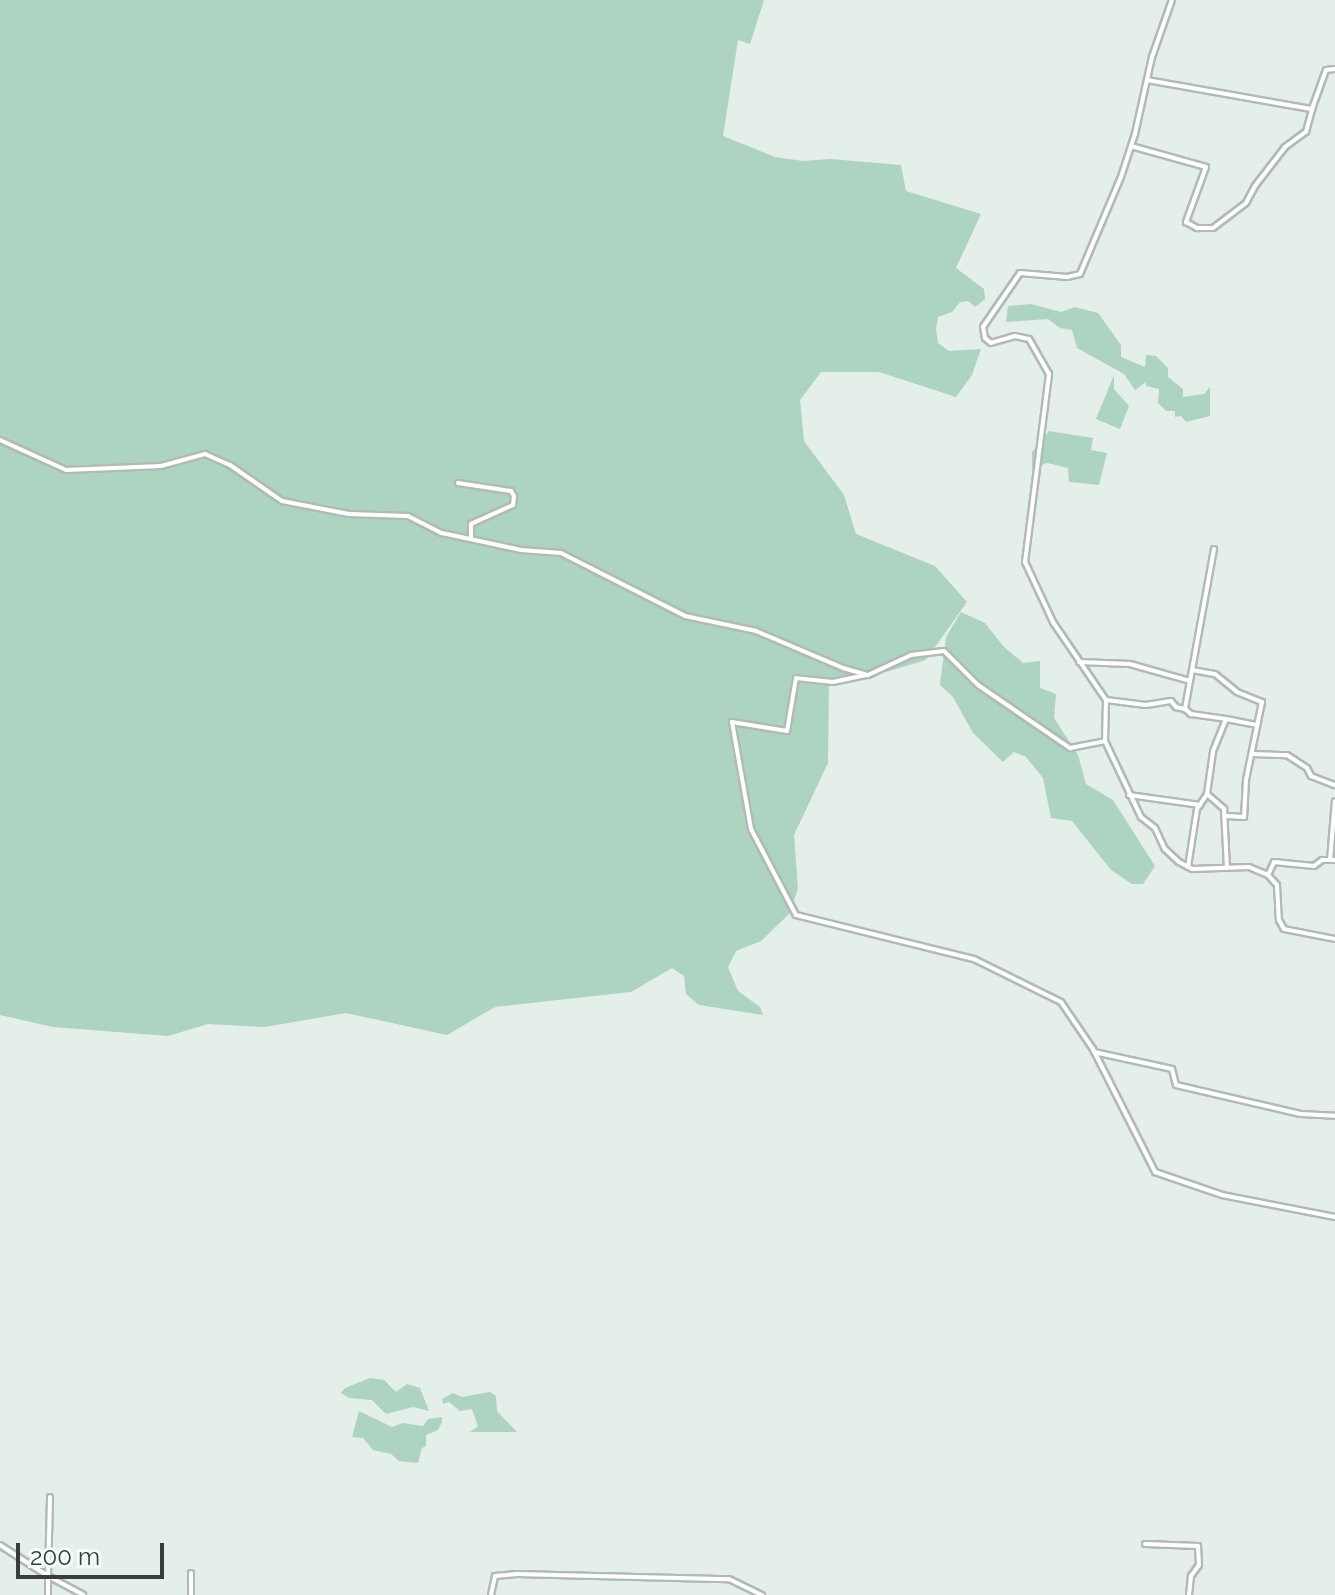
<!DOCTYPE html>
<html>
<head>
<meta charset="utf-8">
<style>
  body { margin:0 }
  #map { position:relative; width:1335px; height:1595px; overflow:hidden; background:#e4efea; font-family:Raleway,sans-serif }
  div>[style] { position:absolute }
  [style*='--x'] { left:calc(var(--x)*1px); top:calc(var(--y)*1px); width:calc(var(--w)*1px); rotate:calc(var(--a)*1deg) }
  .green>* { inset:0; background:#acd4c0 }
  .roads { filter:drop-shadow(2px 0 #b0bbb5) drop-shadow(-2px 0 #b0bbb5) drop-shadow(0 2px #b0bbb5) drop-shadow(0 -2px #b0bbb5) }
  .minor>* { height:4px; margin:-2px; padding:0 2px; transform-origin:2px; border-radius:2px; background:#fff }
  span { translate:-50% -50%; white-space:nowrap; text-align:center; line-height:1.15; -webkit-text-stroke:6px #f1fdf7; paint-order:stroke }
  .scale { position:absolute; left:16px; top:1543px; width:148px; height:36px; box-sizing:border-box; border:4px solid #383d3a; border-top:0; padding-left:10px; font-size:24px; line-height:28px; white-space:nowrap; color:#383d3a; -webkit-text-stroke:6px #f1fdf7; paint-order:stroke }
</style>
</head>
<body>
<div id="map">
  <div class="green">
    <i style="clip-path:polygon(0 0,764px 0,750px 44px,738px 40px,723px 136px,775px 157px,803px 161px,831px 159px,901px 165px,906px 191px,981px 214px,956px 268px,984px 289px,985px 299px,975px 307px,968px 301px,960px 302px,952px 312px,938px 317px,936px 329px,938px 343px,949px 351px,981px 349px,972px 375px,956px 397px,879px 372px,821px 372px,800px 400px,804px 441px,844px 495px,856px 534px,935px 566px,967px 602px,926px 660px,889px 671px,829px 680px,828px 763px,794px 835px,798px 889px,789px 914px,761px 941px,736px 951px,728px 967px,738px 991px,760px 1007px,763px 1015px,699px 1005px,686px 994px,684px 976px,672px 968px,631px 992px,495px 1007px,447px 1035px,346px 1013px,265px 1027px,208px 1024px,168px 1036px,53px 1027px,0 1015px)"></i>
    <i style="clip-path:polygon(1031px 304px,1061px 312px,1075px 307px,1098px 313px,1121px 345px,1121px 357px,1145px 367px,1146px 355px,1156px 356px,1168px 368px,1168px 377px,1183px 389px,1183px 397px,1204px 394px,1210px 387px,1210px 416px,1186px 422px,1181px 416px,1175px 417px,1175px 411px,1166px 411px,1158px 403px,1159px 389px,1146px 386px,1146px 382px,1135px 390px,1124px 374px,1077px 348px,1072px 330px,1060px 328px,1048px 319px,1006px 322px,1008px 306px)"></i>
    <i style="clip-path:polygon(1114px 375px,1114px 389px,1129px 406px,1120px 429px,1096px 419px)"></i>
    <i style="clip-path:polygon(1049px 431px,1093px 438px,1091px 450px,1107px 453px,1099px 485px,1069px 482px,1068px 468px,1047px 463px,1032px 469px,1032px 452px)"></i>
    <i style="clip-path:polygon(961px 612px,985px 623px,1004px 647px,1023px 663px,1040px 661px,1040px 688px,1056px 694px,1054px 718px,1078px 755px,1086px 784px,1113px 800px,1155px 866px,1143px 884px,1132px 884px,1111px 870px,1072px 821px,1051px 818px,1043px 778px,1026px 757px,1014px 752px,1003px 762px,973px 733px,953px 697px,940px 685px,946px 637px)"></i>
    <i style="clip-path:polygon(370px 1378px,384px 1380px,396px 1392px,407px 1384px,420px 1388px,429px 1411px,413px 1407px,386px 1414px,372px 1400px,349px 1398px,341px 1393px,345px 1388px)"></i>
    <i style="clip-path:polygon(490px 1392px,496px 1396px,497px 1411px,517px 1432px,470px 1432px,478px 1426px,472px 1409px,460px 1411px,449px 1402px,443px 1404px,442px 1399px,453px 1393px,462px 1397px)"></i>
    <i style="clip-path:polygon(359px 1411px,392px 1427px,403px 1423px,423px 1426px,428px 1419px,442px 1417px,442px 1422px,438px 1430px,426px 1435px,426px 1446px,422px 1448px,418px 1463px,399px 1461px,391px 1454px,373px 1450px,363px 1438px,352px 1437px)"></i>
  </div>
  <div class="roads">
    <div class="minor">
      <i style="--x:1147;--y:80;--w:168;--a:10"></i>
      <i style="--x:1312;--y:109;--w:41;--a:-70.3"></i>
      <i style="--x:1326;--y:70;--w:9;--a:-6"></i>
      <i style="--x:1131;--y:146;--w:78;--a:15.6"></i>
      <i style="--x:1206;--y:167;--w:59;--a:110"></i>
      <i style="--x:1186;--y:222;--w:13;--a:29"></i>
      <i style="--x:1197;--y:228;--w:16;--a:0"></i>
      <i style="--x:1213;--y:228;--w:41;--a:-37.1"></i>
      <i style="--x:1246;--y:203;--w:19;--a:-62"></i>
      <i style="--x:1255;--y:186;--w:49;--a:-52.4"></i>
      <i style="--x:1285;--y:147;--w:26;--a:-36"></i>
      <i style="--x:1306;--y:132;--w:24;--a:-75"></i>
      <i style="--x:0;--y:440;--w:72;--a:24.4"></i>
      <i style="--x:66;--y:470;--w:95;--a:-2.4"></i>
      <i style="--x:161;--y:466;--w:46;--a:-15.3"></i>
      <i style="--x:205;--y:454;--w:27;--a:24"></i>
      <i style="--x:230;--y:465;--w:63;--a:34.7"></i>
      <i style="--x:282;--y:501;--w:68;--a:11"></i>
      <i style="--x:349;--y:514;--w:59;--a:1.9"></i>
      <i style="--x:408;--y:516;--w:38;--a:27"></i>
      <i style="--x:442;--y:533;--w:81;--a:12.1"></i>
      <i style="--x:521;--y:550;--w:40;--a:4.3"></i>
      <i style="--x:561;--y:553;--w:139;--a:26.9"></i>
      <i style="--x:685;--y:616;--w:73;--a:11.9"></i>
      <i style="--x:756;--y:631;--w:95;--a:23"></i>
      <i style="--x:843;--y:668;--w:26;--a:16"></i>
      <i style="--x:868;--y:675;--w:47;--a:-24.9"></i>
      <i style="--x:911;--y:655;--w:33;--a:-7"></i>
      <i style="--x:944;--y:651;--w:48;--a:45"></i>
      <i style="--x:978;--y:685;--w:112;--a:34.4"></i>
      <i style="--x:1070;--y:748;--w:36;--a:-11"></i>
      <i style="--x:1105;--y:741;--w:84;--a:64.7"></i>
      <i style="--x:1141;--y:817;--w:18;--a:38"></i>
      <i style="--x:1155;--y:828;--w:23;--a:65"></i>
      <i style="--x:1165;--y:849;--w:19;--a:43"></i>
      <i style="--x:1179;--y:862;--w:15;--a:28"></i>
      <i style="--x:1192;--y:869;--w:57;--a:-2"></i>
      <i style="--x:1249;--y:867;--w:21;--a:23"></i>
      <i style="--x:1268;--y:875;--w:13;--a:48"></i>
      <i style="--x:1277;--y:885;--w:35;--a:87"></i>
      <i style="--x:1279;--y:920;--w:10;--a:61"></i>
      <i style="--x:1284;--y:929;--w:52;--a:11.1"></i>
      <i style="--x:458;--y:483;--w:54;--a:8.6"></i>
      <i style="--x:511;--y:491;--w:6;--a:59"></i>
      <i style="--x:514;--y:496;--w:9;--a:96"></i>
      <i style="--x:513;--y:505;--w:46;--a:155.7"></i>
      <i style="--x:471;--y:524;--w:13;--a:90"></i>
      <i style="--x:1214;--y:549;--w:163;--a:100.3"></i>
      <i style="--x:1185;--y:709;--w:8;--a:40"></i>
      <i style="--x:1191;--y:714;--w:35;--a:8"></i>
      <i style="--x:1226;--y:719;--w:35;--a:112"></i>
      <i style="--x:1213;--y:752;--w:42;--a:98.1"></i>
      <i style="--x:1207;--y:794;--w:23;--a:41"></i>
      <i style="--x:1224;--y:809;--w:59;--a:87.1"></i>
      <i style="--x:1079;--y:662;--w:51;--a:2.2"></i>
      <i style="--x:1130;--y:664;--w:62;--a:15.8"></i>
      <i style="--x:1192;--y:670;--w:23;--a:10"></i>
      <i style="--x:1215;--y:674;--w:28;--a:39"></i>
      <i style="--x:1237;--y:692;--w:27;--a:22"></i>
      <i style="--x:1262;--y:702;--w:80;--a:101.6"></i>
      <i style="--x:1246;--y:780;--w:37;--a:93"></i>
      <i style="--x:1244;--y:817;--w:18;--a:-177"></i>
      <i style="--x:866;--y:675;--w:34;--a:168"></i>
      <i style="--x:833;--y:682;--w:37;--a:-174"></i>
      <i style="--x:796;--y:678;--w:54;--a:99.6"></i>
      <i style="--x:787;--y:731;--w:56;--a:-170.7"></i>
      <i style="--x:732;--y:722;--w:109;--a:79.9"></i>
      <i style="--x:751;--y:829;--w:97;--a:62.4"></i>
      <i style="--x:796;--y:915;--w:183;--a:13.9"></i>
      <i style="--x:974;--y:959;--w:97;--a:26.3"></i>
      <i style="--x:1061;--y:1002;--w:57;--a:55.8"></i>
      <i style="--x:1093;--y:1049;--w:138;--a:63.2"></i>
      <i style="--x:1155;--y:1172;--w:71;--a:18.9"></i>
      <i style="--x:1222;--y:1195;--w:115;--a:11"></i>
      <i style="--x:1106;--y:700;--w:40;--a:7.1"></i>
      <i style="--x:1146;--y:705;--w:25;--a:-9"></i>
      <i style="--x:1171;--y:701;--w:8;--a:50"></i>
      <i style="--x:1176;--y:707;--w:9;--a:13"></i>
      <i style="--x:1226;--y:719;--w:32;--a:11"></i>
      <i style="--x:1105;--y:741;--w:41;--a:-88.6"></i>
      <i style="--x:1106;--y:700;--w:94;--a:-124.2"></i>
      <i style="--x:1053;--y:622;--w:66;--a:-115"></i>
      <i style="--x:1025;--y:562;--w:190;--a:-82.7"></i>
      <i style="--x:1049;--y:374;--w:40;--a:-119.7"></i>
      <i style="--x:1029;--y:339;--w:14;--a:-168"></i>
      <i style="--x:1015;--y:336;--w:25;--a:164"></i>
      <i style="--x:991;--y:343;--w:8;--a:-140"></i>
      <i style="--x:985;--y:338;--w:11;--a:-100"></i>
      <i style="--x:983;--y:327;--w:65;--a:-55.6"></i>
      <i style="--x:1020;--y:273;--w:47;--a:4.9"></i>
      <i style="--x:1067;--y:277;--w:13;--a:-13"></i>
      <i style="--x:1080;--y:274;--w:105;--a:-67.1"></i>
      <i style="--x:1121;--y:177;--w:45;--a:-72"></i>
      <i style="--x:1135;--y:134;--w:79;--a:-77.6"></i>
      <i style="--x:1152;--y:57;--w:60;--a:-70.7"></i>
      <i style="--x:1252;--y:754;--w:35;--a:2"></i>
      <i style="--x:1287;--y:755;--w:24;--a:33"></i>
      <i style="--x:1307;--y:768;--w:9;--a:63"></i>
      <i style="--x:1311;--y:776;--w:26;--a:21"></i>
      <i style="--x:1129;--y:795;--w:72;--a:8"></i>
      <i style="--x:1330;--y:860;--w:59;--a:-85.2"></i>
      <i style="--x:1188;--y:867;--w:59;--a:-81.2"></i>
      <i style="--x:1197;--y:809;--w:18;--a:-56"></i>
      <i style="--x:1268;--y:875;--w:14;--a:-65"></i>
      <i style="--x:1274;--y:862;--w:40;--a:5.7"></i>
      <i style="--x:1314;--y:866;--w:10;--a:-37"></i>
      <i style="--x:1322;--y:860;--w:13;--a:0"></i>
      <i style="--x:1094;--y:1052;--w:80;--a:12.3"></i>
      <i style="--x:1172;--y:1069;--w:16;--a:76"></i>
      <i style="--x:1176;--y:1085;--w:128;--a:13.1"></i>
      <i style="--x:1301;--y:1114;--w:34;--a:3"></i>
      <i style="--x:1145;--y:1544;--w:53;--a:2.2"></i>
      <i style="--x:1198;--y:1546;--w:19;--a:87"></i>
      <i style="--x:1199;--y:1565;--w:14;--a:126"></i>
      <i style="--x:1191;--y:1576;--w:19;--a:96"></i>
      <i style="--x:0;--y:1545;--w:57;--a:32.9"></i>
      <i style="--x:48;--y:1576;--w:79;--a:-88.5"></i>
      <i style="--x:191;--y:1573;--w:22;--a:90"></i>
      <i style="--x:48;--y:1595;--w:19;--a:-90"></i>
      <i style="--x:48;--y:1576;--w:40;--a:28"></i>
      <i style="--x:491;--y:1595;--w:19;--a:-78"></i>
      <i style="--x:495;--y:1576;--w:22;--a:-5"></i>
      <i style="--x:517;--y:1574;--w:212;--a:1.4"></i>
      <i style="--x:729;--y:1579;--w:37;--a:26"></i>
    </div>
  </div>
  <div class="scale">200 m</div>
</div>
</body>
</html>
